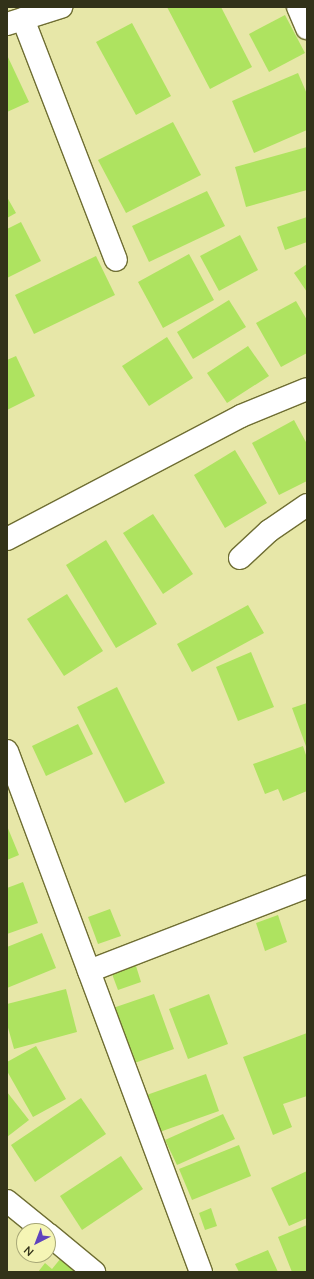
<!DOCTYPE html>
<html>
<head>
<meta charset="utf-8">
<style>
  body { margin:0 }
  #map { position:relative; width:314px; height:1279px; overflow:hidden; background:#e7e7a8; font-family:Lato,sans-serif }
  div>[style] { position:absolute }
  [style*='--x'] { left:calc(var(--x)*1px); top:calc(var(--y)*1px); width:calc(var(--w)*1px); rotate:calc(var(--a)*1deg) }
  .building>* { inset:0; background:#aee360 }
  .roads { filter:drop-shadow(1px 0 #6f6e33) drop-shadow(-1px 0 #6f6e33) drop-shadow(0 1px #6f6e33) drop-shadow(0 -1px #6f6e33) }
  .minor>* { height:22px; margin:-11px; padding:0 11px; transform-origin:11px; border-radius:11px; background:#fff }
  span { translate:-50% -50%; white-space:nowrap; text-align:center; line-height:1.15; -webkit-text-stroke:3.5px #f5f5b5; paint-order:stroke }
  .frame { position:absolute; inset:0; border:8px solid #323219; pointer-events:none }
  .north { position:absolute; left:16px; top:1223px; width:40px; height:40px; box-sizing:border-box; background:#f5f5b5; border:1px solid #a7a777; border-radius:50%; rotate:222deg; font-size:11px; font-weight:700; line-height:16px; text-align:center; color:#323219 }
  .north::after { content:''; display:block; margin:auto; width:14px; height:18px; background:#5f44bd; clip-path:polygon(50% 0,100% 100%,50% 72%,0 100%) }
</style>
</head>
<body>
<div id="map">
  <div class="building">
    <i style="clip-path:polygon(167px 7px,221px 7px,252px 67px,210px 89px)"></i>
    <i style="clip-path:polygon(285px 15px,305px 53px,269px 72px,249px 34px)"></i>
    <i style="clip-path:polygon(132px 23px,171px 96px,136px 115px,96px 42px)"></i>
    <i style="clip-path:polygon(7px 55px,29px 102px,7px 112px)"></i>
    <i style="clip-path:polygon(298px 73px,307px 94px,307px 130px,254px 153px,232px 101px)"></i>
    <i style="clip-path:polygon(173px 122px,201px 175px,126px 213px,98px 160px)"></i>
    <i style="clip-path:polygon(307px 147px,307px 190px,246px 207px,235px 167px)"></i>
    <i style="clip-path:polygon(207px 191px,225px 226px,149px 262px,132px 226px)"></i>
    <i style="clip-path:polygon(7px 197px,16px 213px,7px 218px)"></i>
    <i style="clip-path:polygon(307px 217px,307px 242px,285px 250px,277px 227px)"></i>
    <i style="clip-path:polygon(21px 222px,41px 261px,7px 278px,7px 229px)"></i>
    <i style="clip-path:polygon(240px 235px,258px 270px,219px 291px,200px 256px)"></i>
    <i style="clip-path:polygon(189px 254px,214px 300px,163px 328px,138px 282px)"></i>
    <i style="clip-path:polygon(96px 256px,115px 295px,34px 334px,15px 295px)"></i>
    <i style="clip-path:polygon(307px 264px,307px 292px,294px 273px)"></i>
    <i style="clip-path:polygon(229px 300px,246px 327px,193px 359px,177px 332px)"></i>
    <i style="clip-path:polygon(296px 301px,307px 320px,307px 353px,281px 367px,256px 323px)"></i>
    <i style="clip-path:polygon(167px 337px,193px 378px,149px 406px,122px 366px)"></i>
    <i style="clip-path:polygon(248px 346px,269px 376px,227px 403px,207px 373px)"></i>
    <i style="clip-path:polygon(16px 356px,35px 396px,7px 410px,7px 360px)"></i>
    <i style="clip-path:polygon(294px 420px,307px 444px,307px 481px,279px 495px,252px 443px)"></i>
    <i style="clip-path:polygon(235px 450px,267px 503px,225px 528px,194px 475px)"></i>
    <i style="clip-path:polygon(153px 514px,193px 574px,163px 594px,123px 533px)"></i>
    <i style="clip-path:polygon(106px 540px,157px 624px,116px 648px,66px 565px)"></i>
    <i style="clip-path:polygon(67px 594px,103px 651px,64px 676px,27px 619px)"></i>
    <i style="clip-path:polygon(248px 605px,264px 633px,192px 672px,177px 644px)"></i>
    <i style="clip-path:polygon(251px 652px,274px 707px,238px 721px,216px 667px)"></i>
    <i style="clip-path:polygon(117px 687px,165px 783px,125px 803px,77px 707px)"></i>
    <i style="clip-path:polygon(307px 703px,307px 749px,292px 708px)"></i>
    <i style="clip-path:polygon(78px 724px,93px 754px,46px 776px,32px 746px)"></i>
    <i style="clip-path:polygon(303px 746px,307px 758px,307px 791px,283px 801px,278px 789px,265px 794px,253px 764px)"></i>
    <i style="clip-path:polygon(7px 826px,19px 855px,7px 860px)"></i>
    <i style="clip-path:polygon(23px 882px,38px 923px,7px 934px,7px 888px)"></i>
    <i style="clip-path:polygon(110px 909px,121px 936px,98px 944px,88px 917px)"></i>
    <i style="clip-path:polygon(278px 915px,287px 942px,265px 951px,256px 923px)"></i>
    <i style="clip-path:polygon(42px 933px,56px 968px,7px 988px,7px 947px)"></i>
    <i style="clip-path:polygon(136px 966px,141px 982px,118px 990px,112px 974px)"></i>
    <i style="clip-path:polygon(66px 989px,77px 1032px,14px 1049px,7px 1024px,7px 1004px)"></i>
    <i style="clip-path:polygon(154px 994px,174px 1049px,129px 1065px,110px 1009px)"></i>
    <i style="clip-path:polygon(209px 994px,228px 1044px,188px 1059px,169px 1009px)"></i>
    <i style="clip-path:polygon(307px 1033px,307px 1096px,283px 1104px,292px 1127px,273px 1135px,243px 1057px)"></i>
    <i style="clip-path:polygon(36px 1046px,66px 1099px,33px 1117px,7px 1071px,7px 1062px)"></i>
    <i style="clip-path:polygon(206px 1074px,219px 1111px,154px 1134px,141px 1097px)"></i>
    <i style="clip-path:polygon(7px 1092px,29px 1120px,7px 1137px)"></i>
    <i style="clip-path:polygon(81px 1098px,106px 1134px,35px 1182px,11px 1145px)"></i>
    <i style="clip-path:polygon(223px 1114px,235px 1139px,177px 1165px,165px 1140px)"></i>
    <i style="clip-path:polygon(239px 1145px,251px 1176px,192px 1200px,179px 1169px)"></i>
    <i style="clip-path:polygon(121px 1156px,143px 1189px,82px 1230px,60px 1196px)"></i>
    <i style="clip-path:polygon(307px 1171px,307px 1218px,289px 1226px,271px 1188px)"></i>
    <i style="clip-path:polygon(211px 1208px,217px 1226px,205px 1230px,199px 1213px)"></i>
    <i style="clip-path:polygon(307px 1225px,307px 1272px,292px 1272px,278px 1237px)"></i>
    <i style="clip-path:polygon(268px 1250px,278px 1272px,239px 1272px,235px 1264px)"></i>
    <i style="clip-path:polygon(61px 1258px,76px 1272px,38px 1272px,45px 1263px,52px 1269px)"></i>
  </div>
  <div class="roads">
    <div class="minor">
      <i style="--x:298;--y:7;--w:23;--a:67"></i>
      <i style="--x:23;--y:19;--w:258;--a:68.9"></i>
      <i style="--x:7;--y:24;--w:57;--a:-17.5"></i>
      <i style="--x:7;--y:539;--w:264;--a:-27.7"></i>
      <i style="--x:241;--y:416;--w:71;--a:-22.2"></i>
      <i style="--x:240;--y:558;--w:40;--a:-43"></i>
      <i style="--x:269;--y:531;--w:46;--a:-34.4"></i>
      <i style="--x:7;--y:751;--w:556;--a:69.58"></i>
      <i style="--x:89;--y:971;--w:234;--a:-21.1"></i>
      <i style="--x:7;--y:1201;--w:48;--a:39"></i>
      <i style="--x:48;--y:1234;--w:60;--a:39.6"></i>
    </div>
  </div>
  <div class="frame"></div>
  <div class="north">N</div>
</div>
</body>
</html>
